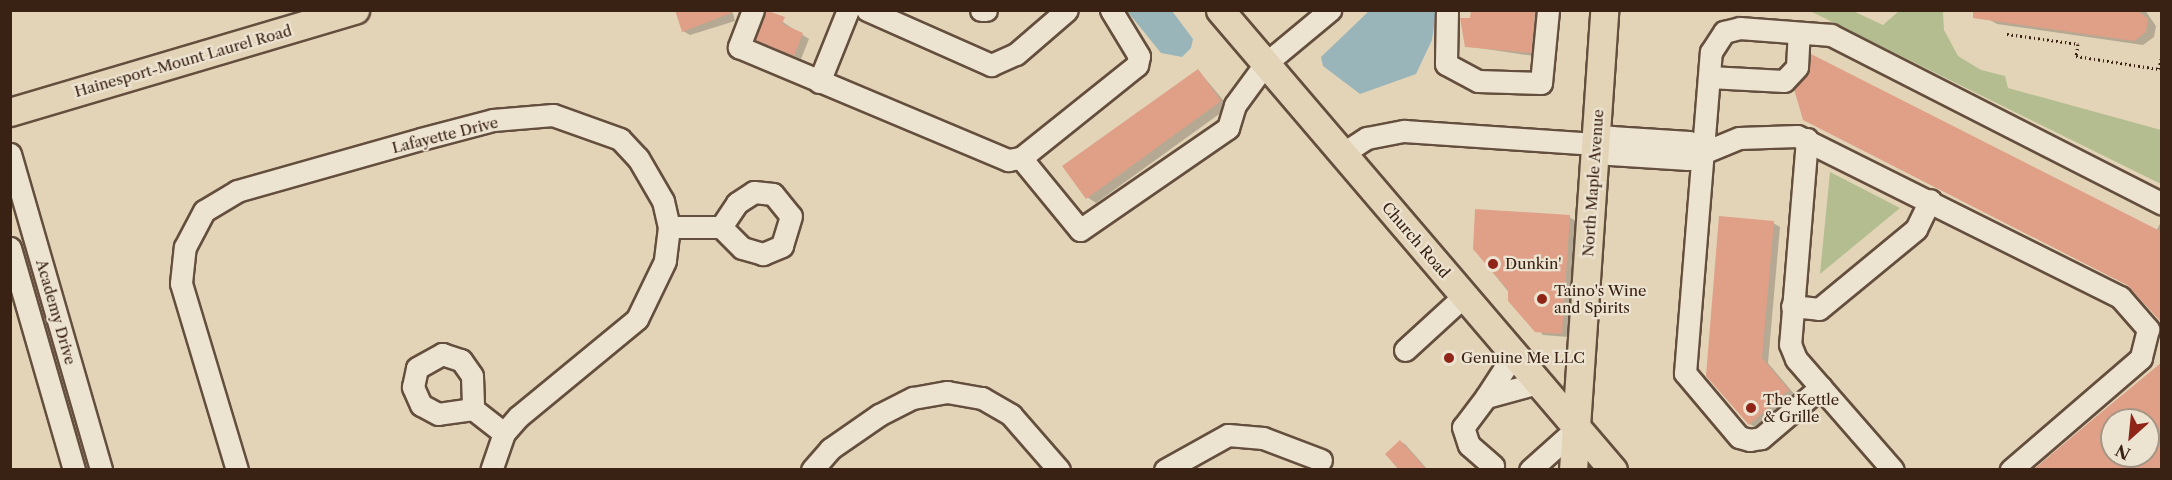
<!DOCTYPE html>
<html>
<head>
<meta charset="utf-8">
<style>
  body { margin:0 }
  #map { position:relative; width:2172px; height:480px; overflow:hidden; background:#e3d4b8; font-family:"Libre Caslon Text",serif }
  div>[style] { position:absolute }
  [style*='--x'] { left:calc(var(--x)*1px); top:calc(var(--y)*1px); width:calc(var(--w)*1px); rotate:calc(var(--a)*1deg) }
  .green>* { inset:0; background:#b3bd8f }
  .water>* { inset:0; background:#99b5b9 }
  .shadow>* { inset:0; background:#0003 }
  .building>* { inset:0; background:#dfa087 }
  .path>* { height:3px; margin-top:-1.5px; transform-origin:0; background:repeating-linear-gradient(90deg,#392114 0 1.5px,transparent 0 4.5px) }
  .roads { filter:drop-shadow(2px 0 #644e3d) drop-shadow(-2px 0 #644e3d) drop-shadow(0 2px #644e3d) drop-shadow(0 -2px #644e3d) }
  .minor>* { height:21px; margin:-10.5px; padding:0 10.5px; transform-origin:10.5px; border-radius:10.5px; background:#ede3d1 }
  .major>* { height:27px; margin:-13.5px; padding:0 13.5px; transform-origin:13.5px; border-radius:13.5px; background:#e3d4b8 }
  .dots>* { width:16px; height:16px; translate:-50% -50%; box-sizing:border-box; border:3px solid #ede3d1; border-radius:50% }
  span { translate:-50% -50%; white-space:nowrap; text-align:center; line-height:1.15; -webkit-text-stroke:4.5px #ede3d1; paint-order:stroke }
  .street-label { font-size:15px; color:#392114 }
  .poi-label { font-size:15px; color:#392114 }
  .left { translate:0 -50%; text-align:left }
  .frame { position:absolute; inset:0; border:12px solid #392114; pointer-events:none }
  .north { position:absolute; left:2100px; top:408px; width:60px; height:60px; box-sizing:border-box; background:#ede3d1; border:2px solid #a59585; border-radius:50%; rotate:207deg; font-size:16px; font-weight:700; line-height:24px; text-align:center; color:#392114 }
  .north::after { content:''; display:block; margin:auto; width:21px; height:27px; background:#8f2418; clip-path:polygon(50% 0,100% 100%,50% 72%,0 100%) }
</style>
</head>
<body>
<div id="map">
  <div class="green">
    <i style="clip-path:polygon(1810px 11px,1853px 11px,1883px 25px,1899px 11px,1943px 11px,1944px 30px,1958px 56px,1981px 70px,2005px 76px,2008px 88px,2161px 130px,2161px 184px)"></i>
    <i style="clip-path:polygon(1830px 172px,1900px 208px,1820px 274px)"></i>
  </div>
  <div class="water">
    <i style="clip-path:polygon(1127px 11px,1172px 11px,1193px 39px,1191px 48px,1182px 57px,1161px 53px)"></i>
    <i style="clip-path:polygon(1369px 11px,1436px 11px,1432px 40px,1416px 74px,1360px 94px,1323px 66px,1321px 57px)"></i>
  </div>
  <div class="shadow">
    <i style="clip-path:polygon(732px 10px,735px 21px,690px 35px,683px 31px)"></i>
    <i style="clip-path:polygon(1472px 10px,1544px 10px,1540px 57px,1466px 46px)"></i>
    <i style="clip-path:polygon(1989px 10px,2145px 10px,2156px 26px,2154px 37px,2143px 45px,1997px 24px,1988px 19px)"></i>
    <i style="clip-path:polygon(772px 15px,809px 39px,801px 59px,764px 43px)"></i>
    <i style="clip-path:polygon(1198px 70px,1229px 107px,1096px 203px,1087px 197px)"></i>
    <i style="clip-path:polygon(1569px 217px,1576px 221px,1568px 337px,1543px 335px,1474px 249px)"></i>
    <i style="clip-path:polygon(2161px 222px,2162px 223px,2162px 321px,2156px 231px)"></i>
    <i style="clip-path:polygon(1773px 223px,1780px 227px,1768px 363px,1795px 395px,1756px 428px,1750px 424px)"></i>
    <i style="clip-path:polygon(1400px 442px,1405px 444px,1428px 470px,1399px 470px)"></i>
  </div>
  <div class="building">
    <i style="clip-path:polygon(675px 10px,739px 10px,682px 32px)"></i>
    <i style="clip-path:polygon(765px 10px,785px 17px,782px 24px,803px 33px,794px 56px,755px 40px)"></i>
    <i style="clip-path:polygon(1471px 10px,1535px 10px,1531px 53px,1465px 47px,1460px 18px,1470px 18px)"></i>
    <i style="clip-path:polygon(1973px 10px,2137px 10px,2148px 19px,2146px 32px,2134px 41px,1973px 18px)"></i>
    <i style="clip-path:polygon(1811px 54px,2162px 232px,2162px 323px,2127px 285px,1803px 120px,1794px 89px,1807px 75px)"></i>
    <i style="clip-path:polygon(1198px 69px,1221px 101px,1086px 199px,1062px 166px)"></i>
    <i style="clip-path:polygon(1475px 209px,1570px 215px,1562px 334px,1535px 332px,1508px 301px,1508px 290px,1473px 249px)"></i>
    <i style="clip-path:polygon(1719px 216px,1774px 221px,1762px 358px,1789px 390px,1749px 425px,1706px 376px)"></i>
    <i style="clip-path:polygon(evenodd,2162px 362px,2162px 470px,2033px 470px,2092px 420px,2162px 362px,2112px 420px,2148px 420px,2148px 456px,2112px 456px,2112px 420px)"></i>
    <i style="clip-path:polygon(1400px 440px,1427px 470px,1399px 470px,1385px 454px)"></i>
  </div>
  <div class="path">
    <i style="--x:2161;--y:10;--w:1;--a:45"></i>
    <i style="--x:2007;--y:34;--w:72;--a:8"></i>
    <i style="--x:2078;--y:44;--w:12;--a:99"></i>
    <i style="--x:2076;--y:56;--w:84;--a:8.9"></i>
    <i style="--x:2159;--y:69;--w:16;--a:-79"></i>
  </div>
  <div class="roads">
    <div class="minor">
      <i style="--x:753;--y:10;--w:40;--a:111"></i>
      <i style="--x:739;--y:47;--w:292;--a:22.8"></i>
      <i style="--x:1008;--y:160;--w:13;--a:-9"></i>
      <i style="--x:1021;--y:158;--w:149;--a:-38.7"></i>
      <i style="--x:1137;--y:65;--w:9;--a:-77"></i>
      <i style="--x:1139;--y:56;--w:54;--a:-121.3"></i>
      <i style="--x:867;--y:10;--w:136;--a:23.9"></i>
      <i style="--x:991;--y:65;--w:27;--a:-24"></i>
      <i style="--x:1016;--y:54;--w:67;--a:-40.8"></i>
      <i style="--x:981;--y:10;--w:5;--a:0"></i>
      <i style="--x:1447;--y:10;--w:54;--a:91.1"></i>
      <i style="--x:1446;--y:64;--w:36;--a:28"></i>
      <i style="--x:1478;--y:81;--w:63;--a:1.8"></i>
      <i style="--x:1541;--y:83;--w:73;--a:-84.5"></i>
      <i style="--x:1709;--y:77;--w:75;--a:3.1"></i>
      <i style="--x:1784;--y:81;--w:19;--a:-47"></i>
      <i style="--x:1797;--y:67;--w:34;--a:-87"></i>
      <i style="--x:819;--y:82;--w:78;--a:-68.1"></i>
      <i style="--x:1807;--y:139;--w:206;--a:94.7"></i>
      <i style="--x:1790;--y:344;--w:16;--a:68"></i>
      <i style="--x:1796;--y:359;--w:147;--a:48.9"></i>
      <i style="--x:1596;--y:144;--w:17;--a:36"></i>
      <i style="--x:1610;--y:154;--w:78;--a:3.7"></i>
      <i style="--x:1688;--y:159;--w:55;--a:-22.4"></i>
      <i style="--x:1739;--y:138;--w:58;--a:-2"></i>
      <i style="--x:1797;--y:136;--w:361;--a:26.5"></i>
      <i style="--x:2120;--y:297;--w:43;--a:48.8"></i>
      <i style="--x:2148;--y:329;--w:30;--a:104"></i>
      <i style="--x:2141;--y:358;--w:172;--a:139.3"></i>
      <i style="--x:10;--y:154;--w:329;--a:73.9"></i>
      <i style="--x:1342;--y:154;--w:30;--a:-33"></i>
      <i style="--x:1367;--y:138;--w:38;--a:-11"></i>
      <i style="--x:1404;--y:131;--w:192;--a:3.9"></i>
      <i style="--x:1596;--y:144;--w:17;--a:-25"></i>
      <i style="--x:1611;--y:137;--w:78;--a:3.7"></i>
      <i style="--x:1689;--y:142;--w:17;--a:36"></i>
      <i style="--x:1021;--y:158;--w:93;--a:50.7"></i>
      <i style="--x:1080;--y:230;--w:180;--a:-34.6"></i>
      <i style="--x:1228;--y:128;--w:24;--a:-73"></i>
      <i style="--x:1235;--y:105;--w:51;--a:-53.8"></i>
      <i style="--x:1265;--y:64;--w:85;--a:-39.7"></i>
      <i style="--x:669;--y:227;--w:52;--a:0"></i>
      <i style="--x:721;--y:227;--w:29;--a:-56"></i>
      <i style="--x:737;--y:203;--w:20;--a:-33"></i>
      <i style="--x:754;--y:192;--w:19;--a:6"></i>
      <i style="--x:773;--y:194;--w:28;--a:51"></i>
      <i style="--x:791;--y:216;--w:31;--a:107"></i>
      <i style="--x:782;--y:246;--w:21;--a:157"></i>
      <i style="--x:763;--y:254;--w:22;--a:-164"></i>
      <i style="--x:742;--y:248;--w:30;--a:-135"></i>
      <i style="--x:10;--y:248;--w:231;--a:73.9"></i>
      <i style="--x:1792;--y:306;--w:27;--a:6"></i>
      <i style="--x:1819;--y:309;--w:126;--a:-39.5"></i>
      <i style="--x:1916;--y:229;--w:32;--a:-64"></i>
      <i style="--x:1405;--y:350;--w:80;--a:-42.5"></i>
      <i style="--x:1514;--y:354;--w:51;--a:123.1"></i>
      <i style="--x:1486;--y:397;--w:54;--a:-15.1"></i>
      <i style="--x:1821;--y:387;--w:79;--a:139.6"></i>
      <i style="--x:1761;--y:438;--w:11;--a:170"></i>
      <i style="--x:1750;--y:440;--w:11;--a:-165"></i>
      <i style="--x:1739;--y:437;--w:84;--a:-130.2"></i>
      <i style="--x:1685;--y:373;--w:322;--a:-85.4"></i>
      <i style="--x:1711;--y:52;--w:24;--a:-57"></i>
      <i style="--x:1724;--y:32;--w:16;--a:-14"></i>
      <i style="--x:1740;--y:28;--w:91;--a:4.4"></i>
      <i style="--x:1831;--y:35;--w:372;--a:27"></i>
      <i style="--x:1486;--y:397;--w:38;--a:127"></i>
      <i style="--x:1463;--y:427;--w:19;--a:72"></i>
      <i style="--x:1469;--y:445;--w:32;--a:41"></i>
      <i style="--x:473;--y:409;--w:35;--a:172"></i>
      <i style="--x:438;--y:414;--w:19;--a:-152"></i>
      <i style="--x:421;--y:405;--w:20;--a:-114"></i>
      <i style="--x:413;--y:387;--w:19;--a:-78"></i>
      <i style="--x:417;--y:368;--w:29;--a:-29"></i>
      <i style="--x:442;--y:354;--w:20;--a:18"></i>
      <i style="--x:461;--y:360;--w:19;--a:55"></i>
      <i style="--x:472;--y:376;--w:33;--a:88"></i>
      <i style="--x:473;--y:409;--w:39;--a:38"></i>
      <i style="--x:237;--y:470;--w:195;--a:-106.7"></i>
      <i style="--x:181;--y:283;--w:36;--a:-84"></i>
      <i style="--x:185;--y:247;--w:41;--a:-62.2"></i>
      <i style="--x:204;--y:211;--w:39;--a:-31"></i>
      <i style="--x:237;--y:191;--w:191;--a:-15.8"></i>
      <i style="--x:421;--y:139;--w:74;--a:-14.8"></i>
      <i style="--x:493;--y:120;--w:60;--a:-4.8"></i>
      <i style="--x:553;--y:115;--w:71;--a:19.7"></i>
      <i style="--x:620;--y:139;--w:26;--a:47"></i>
      <i style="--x:638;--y:158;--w:50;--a:59.8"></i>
      <i style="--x:663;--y:201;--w:27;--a:77"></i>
      <i style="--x:669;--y:227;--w:34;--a:97"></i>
      <i style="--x:665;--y:261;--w:64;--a:115.8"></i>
      <i style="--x:637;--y:319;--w:154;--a:140.5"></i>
      <i style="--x:518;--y:417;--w:21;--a:131"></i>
      <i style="--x:504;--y:433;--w:39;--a:109"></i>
      <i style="--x:812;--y:470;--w:28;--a:-49"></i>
      <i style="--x:830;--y:449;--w:60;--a:-34.8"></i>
      <i style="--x:879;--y:415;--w:38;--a:-27"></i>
      <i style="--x:913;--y:398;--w:35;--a:-10"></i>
      <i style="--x:947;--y:392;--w:36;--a:10"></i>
      <i style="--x:982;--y:398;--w:34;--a:30"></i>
      <i style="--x:1011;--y:415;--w:73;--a:48.9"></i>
      <i style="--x:1165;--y:470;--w:72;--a:-29.1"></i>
      <i style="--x:1228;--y:435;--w:35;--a:5"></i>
      <i style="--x:1263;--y:438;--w:62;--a:20.8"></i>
      <i style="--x:1530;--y:470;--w:63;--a:-41.8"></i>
    </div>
    <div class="major">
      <i style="--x:1220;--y:10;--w:605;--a:49.49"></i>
      <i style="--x:10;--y:112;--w:360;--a:-16.5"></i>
      <i style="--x:1573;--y:470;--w:461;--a:-86.1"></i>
    </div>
  </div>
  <div class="dots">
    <i style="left:1493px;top:264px;background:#8f2418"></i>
    <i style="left:1542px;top:299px;background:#8f2418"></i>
    <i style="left:1449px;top:358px;background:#8f2418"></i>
    <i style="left:1751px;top:408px;background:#8f2418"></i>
  </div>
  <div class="street-label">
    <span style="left:183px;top:61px;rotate:-16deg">Hainesport-Mount Laurel Road</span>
    <span style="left:445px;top:135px;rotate:-14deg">Lafayette Drive</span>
    <span style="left:1593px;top:183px;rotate:-86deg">North Maple Avenue</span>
    <span style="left:1416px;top:240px;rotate:49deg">Church Road</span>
    <span style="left:56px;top:312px;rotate:74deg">Academy Drive</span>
  </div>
  <div class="poi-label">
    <span class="left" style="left:1505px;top:264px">Dunkin'</span>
    <span class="left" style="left:1554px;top:299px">Taino's Wine<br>and Spirits</span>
    <span class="left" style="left:1461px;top:358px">Genuine Me LLC</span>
    <span class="left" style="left:1763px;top:408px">The Kettle<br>&amp; Grille</span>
  </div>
  <div class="frame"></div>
  <div class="north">N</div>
</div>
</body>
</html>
